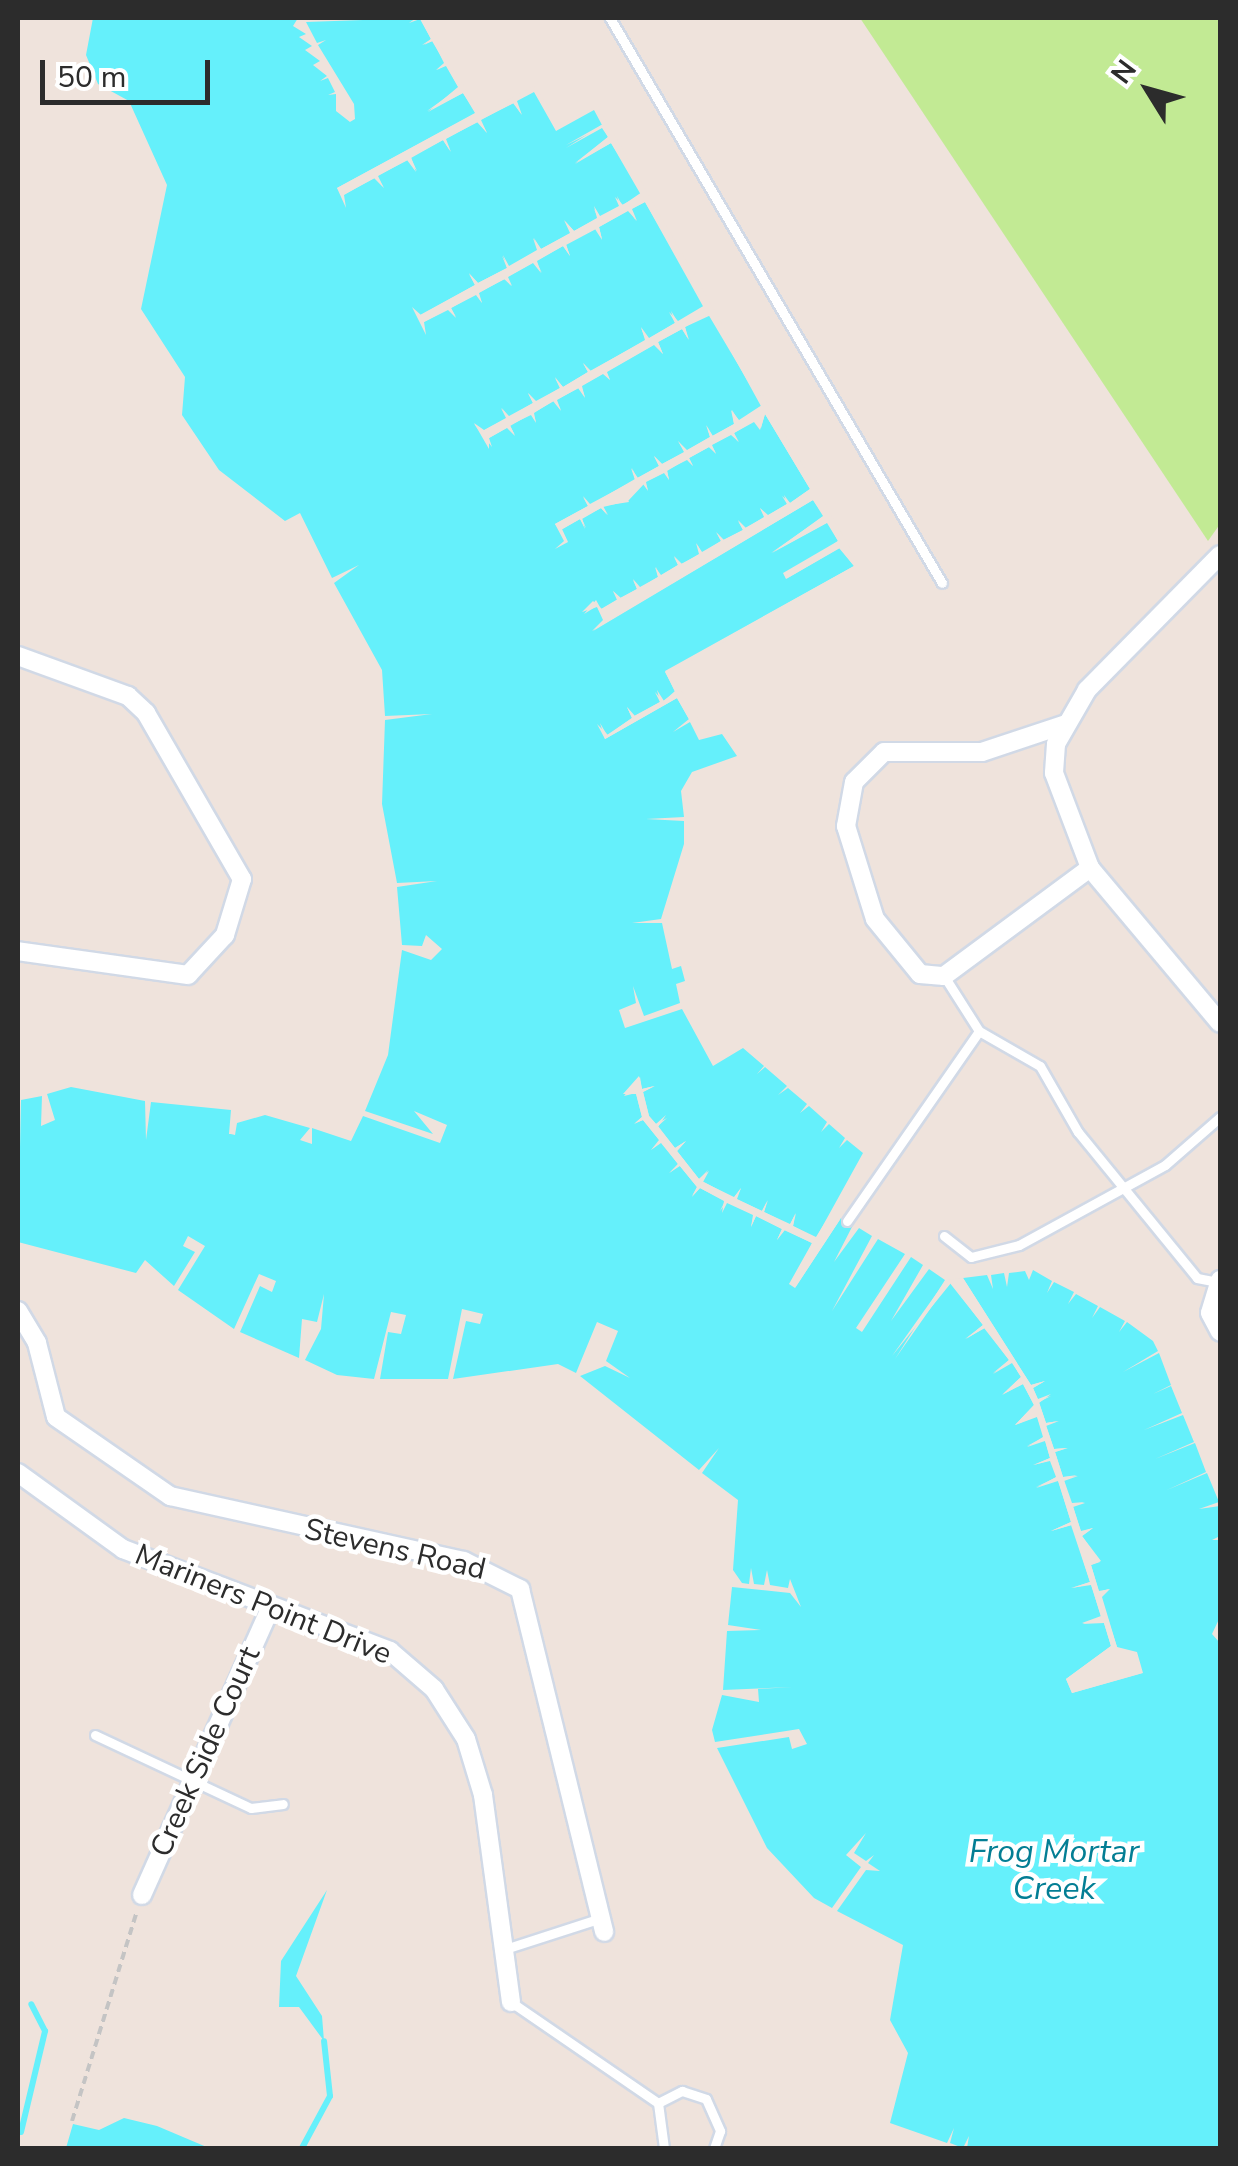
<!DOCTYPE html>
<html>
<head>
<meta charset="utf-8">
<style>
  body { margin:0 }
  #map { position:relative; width:1238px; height:2166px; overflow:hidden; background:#efe3dc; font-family:"Nunito Sans",sans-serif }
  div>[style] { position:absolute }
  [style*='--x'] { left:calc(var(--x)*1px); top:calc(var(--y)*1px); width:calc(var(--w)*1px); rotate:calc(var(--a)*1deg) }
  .green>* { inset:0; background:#c2ea94 }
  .water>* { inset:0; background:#65f0fb }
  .pier>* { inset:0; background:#efe3dc }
  .stream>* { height:6px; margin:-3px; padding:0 3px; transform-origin:3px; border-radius:3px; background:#65f0fb }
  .path>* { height:4px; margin-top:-2px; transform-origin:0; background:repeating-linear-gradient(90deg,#c4c4c4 0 8px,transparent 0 13px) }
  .roads { filter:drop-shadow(2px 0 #d1d9e6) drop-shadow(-2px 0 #d1d9e6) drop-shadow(0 2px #d1d9e6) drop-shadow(0 -2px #d1d9e6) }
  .service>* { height:9px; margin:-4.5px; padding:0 4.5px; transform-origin:4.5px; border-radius:4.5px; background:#fff }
  .minor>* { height:18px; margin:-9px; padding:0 9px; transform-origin:9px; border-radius:9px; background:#fff }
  span { translate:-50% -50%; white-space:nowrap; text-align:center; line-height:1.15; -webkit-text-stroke:9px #fff; paint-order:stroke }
  .street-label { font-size:30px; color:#2c2c2c }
  .water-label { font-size:32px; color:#037e94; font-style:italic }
  .frame { position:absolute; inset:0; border:20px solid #2c2c2c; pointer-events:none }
  .north { position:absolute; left:1098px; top:40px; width:100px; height:100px; -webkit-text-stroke:8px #fff; paint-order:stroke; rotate:307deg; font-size:28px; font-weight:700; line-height:40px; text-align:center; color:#2c2c2c }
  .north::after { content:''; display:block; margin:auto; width:35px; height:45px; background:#2c2c2c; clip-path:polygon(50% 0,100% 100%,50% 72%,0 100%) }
  .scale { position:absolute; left:40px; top:60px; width:170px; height:45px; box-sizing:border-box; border:5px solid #2c2c2c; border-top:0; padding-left:12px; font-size:30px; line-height:35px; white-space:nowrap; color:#2c2c2c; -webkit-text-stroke:8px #fff; paint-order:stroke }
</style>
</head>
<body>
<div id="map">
  <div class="green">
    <i style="clip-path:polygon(860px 18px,1220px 18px,1220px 524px,1208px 541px)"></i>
  </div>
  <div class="water">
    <i style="clip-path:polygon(93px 18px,298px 18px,293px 26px,306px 34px,299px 37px,312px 46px,305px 50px,320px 61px,313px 65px,327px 76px,320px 81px,328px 78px,335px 92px,328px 95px,336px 94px,336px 111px,350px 122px,343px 126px,355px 119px,354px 104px,318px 45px,326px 40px,317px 43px,306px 22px,420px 18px,431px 39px,424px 45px,432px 41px,445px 63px,437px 70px,446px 65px,459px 88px,427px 111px,463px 93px,476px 113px,337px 188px,343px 195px,375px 178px,383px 187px,377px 176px,408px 160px,417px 171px,411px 158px,443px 140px,450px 151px,445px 139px,478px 122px,487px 133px,480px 120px,514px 103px,521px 114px,516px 101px,534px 91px,556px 128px,594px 109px,603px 124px,566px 145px,603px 127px,608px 137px,575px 163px,611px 143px,641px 195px,622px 205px,617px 196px,620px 206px,600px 217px,594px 209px,598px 218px,574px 231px,565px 221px,571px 233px,541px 249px,534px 238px,538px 250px,509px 267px,502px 256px,507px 268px,478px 283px,469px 274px,475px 285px,420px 315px,415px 306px,424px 322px,448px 309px,456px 317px,451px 308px,476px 294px,482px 303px,478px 293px,505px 279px,511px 286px,507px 277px,534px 262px,542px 273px,536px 261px,563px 246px,570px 256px,566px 245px,596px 229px,602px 239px,599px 227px,629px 210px,636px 221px,631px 209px,645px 202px,704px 308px,678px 322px,671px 311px,675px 323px,648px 339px,641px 328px,646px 340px,590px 371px,583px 363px,588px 372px,563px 387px,555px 378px,560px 388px,536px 402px,528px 393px,533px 403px,509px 417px,502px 408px,507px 418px,483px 431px,474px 424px,492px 447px,489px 438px,508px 427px,515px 435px,510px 426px,531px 414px,536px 422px,533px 413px,554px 401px,561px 410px,556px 400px,579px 388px,585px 397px,581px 386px,604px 373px,610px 380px,606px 372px,655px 344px,663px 354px,658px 342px,682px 329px,688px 339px,685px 327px,711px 315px,762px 408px,739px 421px,732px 410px,734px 424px,712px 436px,707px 426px,710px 437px,686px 451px,678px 441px,685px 452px,662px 464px,654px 456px,659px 466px,637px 478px,632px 468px,635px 479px,590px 505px,583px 497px,588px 506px,555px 524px,568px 542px,561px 530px,580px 519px,586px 528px,582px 519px,601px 508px,607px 515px,603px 507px,628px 501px,644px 484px,648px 490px,645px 482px,665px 472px,669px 480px,667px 471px,687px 459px,693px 466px,689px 458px,709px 447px,716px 453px,711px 445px,732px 434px,738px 442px,734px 433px,754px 421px,761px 428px,765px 414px,810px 489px,790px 503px,784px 495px,787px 504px,767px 516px,760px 508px,765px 517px,745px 528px,738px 521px,743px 530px,723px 540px,717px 533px,721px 541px,702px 553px,697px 544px,700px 554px,681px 564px,674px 557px,678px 565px,660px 576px,656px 567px,658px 577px,640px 588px,633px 580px,637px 589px,620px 598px,613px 591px,618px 599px,601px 609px,596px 600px,584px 614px,597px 606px,604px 620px,593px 631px,813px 500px,824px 516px,771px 553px,828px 522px,838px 541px,786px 579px,840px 548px,854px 566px,665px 671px,675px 692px,663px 701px,655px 692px,660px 702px,634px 716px,627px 707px,632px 718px,607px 735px,600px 723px,605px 739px,677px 698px,689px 719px,673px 732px,690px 722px,699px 740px,722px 734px,737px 756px,692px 772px,681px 791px,684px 817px,646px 819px,684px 821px,684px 844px,661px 919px,632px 923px,662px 923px,672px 969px,681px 966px,685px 981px,676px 984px,680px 1003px,644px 1016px,633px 986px,636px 1003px,619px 1010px,625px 1028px,682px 1009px,713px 1066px,743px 1048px,764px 1066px,757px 1074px,765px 1067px,787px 1086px,778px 1095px,788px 1088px,807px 1104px,800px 1113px,809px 1106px,827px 1122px,821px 1132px,829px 1124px,845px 1138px,839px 1148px,847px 1140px,863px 1153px,816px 1238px,793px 1226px,795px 1214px,790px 1225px,764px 1212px,767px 1201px,762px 1211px,736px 1199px,741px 1188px,734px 1198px,702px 1181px,708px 1170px,699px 1179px,677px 1151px,686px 1141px,675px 1148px,658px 1126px,667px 1118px,656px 1124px,649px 1116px,643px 1092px,654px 1086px,642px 1089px,640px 1077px,624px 1096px,636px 1093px,642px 1117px,635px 1123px,643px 1120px,660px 1141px,651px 1150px,661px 1142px,678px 1164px,670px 1173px,679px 1165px,697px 1187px,692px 1196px,700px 1188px,725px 1201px,720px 1211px,727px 1202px,754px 1215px,751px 1227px,756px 1216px,782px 1229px,777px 1240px,784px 1230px,812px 1243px,795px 1288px,841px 1218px,853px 1225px,834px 1262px,859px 1228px,872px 1236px,832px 1311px,878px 1239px,905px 1254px,856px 1328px,862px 1332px,911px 1257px,923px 1265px,891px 1321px,929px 1269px,945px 1280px,895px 1359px,949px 1282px,983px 1325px,966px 1339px,984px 1328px,1009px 1360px,993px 1373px,1012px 1362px,1021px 1377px,1003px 1394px,1023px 1384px,1034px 1405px,1015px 1425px,1037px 1416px,1044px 1437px,1027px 1446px,1045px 1440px,1050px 1458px,1034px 1465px,1051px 1460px,1057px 1477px,1036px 1487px,1058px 1480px,1071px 1522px,1051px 1531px,1071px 1525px,1090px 1582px,1072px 1588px,1091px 1584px,1101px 1617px,1082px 1624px,1104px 1623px,1111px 1646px,1066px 1679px,1072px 1693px,1142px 1673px,1117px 1647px,1101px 1597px,1109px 1589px,1099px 1592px,1091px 1565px,1100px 1562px,1082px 1536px,1093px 1528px,1081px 1532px,1073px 1506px,1085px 1502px,1072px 1503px,1064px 1480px,1077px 1475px,1063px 1477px,1055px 1452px,1067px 1448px,1054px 1449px,1046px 1425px,1058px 1421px,1046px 1423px,1039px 1402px,1051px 1396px,1038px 1400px,1033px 1388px,1045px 1381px,1031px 1385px,963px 1278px,987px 1275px,993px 1289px,991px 1275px,1004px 1273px,1007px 1287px,1009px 1273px,1025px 1271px,1029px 1280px,1033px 1270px,1052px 1281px,1047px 1293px,1054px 1282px,1074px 1292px,1068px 1304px,1076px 1294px,1098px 1306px,1092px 1318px,1100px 1307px,1125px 1321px,1119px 1332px,1127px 1322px,1153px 1341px,1158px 1351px,1123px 1372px,1159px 1353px,1171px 1385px,1153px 1394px,1171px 1386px,1182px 1413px,1144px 1430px,1183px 1415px,1194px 1442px,1155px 1459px,1195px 1443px,1206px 1472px,1167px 1490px,1207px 1473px,1219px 1502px,1199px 1509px,1220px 1506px,1220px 1536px,1212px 1540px,1220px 1540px,1220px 1617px,1212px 1634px,1220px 1643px,1220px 2148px,967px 2148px,969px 2136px,963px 2148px,950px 2143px,954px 2128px,947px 2143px,890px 2123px,908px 2053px,890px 2020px,903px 1945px,837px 1911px,866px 1870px,880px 1871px,868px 1863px,874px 1855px,866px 1861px,854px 1853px,866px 1833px,846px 1855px,861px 1867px,832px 1908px,814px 1898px,767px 1848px,717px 1748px,789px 1737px,792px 1749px,807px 1744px,799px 1729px,715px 1742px,712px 1730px,722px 1695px,759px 1702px,758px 1689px,793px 1687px,723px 1690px,727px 1631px,761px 1630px,728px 1625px,732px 1587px,790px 1593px,801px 1607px,790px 1579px,788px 1588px,770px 1585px,767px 1570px,764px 1585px,754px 1584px,751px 1568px,749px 1584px,742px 1583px,733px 1570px,738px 1500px,702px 1473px,719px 1448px,699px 1470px,580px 1376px,605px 1366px,630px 1378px,606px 1361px,618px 1331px,597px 1322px,576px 1373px,558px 1364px,453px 1379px,466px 1321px,480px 1324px,483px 1314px,462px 1309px,448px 1379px,380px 1379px,388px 1332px,401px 1334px,406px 1315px,391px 1312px,374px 1379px,337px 1375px,305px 1360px,321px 1329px,324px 1294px,317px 1322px,302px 1319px,299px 1358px,240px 1332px,260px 1286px,272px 1292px,276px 1281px,259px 1274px,234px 1329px,178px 1290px,205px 1246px,188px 1236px,183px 1246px,195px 1252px,174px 1286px,145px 1260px,136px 1273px,18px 1242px,21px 1100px,42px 1096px,41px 1126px,55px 1120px,47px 1094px,71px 1087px,145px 1101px,146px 1140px,151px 1102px,231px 1110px,229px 1134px,201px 1127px,235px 1135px,237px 1123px,265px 1115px,310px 1128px,300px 1140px,312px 1144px,312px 1128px,351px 1141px,363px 1116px,440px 1143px,447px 1125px,414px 1111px,433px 1134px,365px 1111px,388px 1055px,402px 950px,431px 960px,442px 949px,426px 935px,422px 946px,402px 945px,397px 887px,437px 881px,397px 883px,382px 804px,385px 720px,432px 714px,385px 716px,382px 670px,334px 583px,359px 565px,332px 578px,300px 513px,285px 521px,219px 470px,182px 415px,185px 377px,141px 309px,167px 185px,129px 101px,98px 84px,86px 55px)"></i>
    <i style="clip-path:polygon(327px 1890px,296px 1976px,322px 2016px,324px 2041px,299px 2007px,279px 2007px,281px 1961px)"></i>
    <i style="clip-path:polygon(124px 2118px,157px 2126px,209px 2148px,66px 2148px,73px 2124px,99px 2130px)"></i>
  </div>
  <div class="pier">
    <i style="clip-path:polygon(416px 18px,425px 18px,480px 114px,534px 86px,560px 123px,598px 106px,859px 564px,671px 673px,708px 736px,700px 739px,677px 698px,605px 739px,597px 724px,608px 735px,632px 718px,627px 707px,635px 716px,660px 702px,657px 690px,664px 701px,675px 691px,665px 672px,854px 566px,839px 548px,786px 579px,783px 573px,838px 541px,827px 523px,772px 553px,823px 516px,813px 500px,592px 631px,603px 620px,597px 607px,582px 612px,593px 601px,602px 609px,617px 600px,613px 591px,621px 598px,637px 589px,633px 579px,640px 587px,658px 577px,655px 567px,661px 575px,678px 565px,674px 556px,682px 564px,699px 554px,696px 543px,702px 552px,721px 541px,716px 532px,724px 540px,743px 530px,738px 520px,746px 528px,764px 517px,760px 508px,768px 515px,787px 504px,782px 496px,790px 503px,810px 489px,765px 414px,760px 430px,754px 422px,734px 433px,739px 442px,731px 435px,712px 445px,716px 454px,709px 447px,689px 458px,693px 466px,687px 460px,667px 470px,669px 480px,664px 473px,646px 482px,648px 491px,643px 484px,625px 494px,629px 502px,603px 506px,608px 515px,601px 508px,582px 518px,585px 529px,580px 519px,562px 529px,568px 542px,555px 549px,564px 541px,555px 524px,588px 506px,583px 496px,590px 504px,635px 480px,631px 468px,638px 478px,659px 466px,654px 456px,662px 464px,684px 452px,678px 441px,687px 450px,710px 437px,706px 425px,713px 436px,734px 424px,731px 410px,739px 420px,762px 405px,708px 314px,685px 327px,689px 340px,682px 329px,658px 342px,663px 354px,654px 345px,607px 372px,610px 380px,603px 374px,582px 386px,585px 398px,578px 388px,557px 400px,561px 411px,553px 401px,534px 413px,536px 423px,531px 415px,510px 425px,515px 436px,507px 428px,489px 438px,489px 449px,474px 423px,484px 430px,506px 418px,501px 408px,509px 416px,533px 403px,528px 393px,536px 401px,560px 388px,555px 377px,563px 387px,588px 372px,583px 363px,591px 371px,645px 340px,641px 327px,649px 338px,675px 323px,669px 312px,678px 321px,705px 305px,645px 202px,632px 209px,637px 221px,628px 211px,599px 227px,602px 240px,595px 229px,566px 244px,570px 256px,563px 246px,537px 261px,541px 273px,533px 263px,508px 277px,512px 286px,504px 279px,479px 293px,482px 303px,476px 295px,451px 308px,456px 318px,448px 310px,424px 322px,426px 335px,412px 307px,421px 315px,475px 285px,469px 273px,478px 283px,507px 268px,503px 255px,509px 266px,537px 250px,533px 238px,541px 249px,570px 233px,564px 220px,574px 231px,597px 218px,594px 206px,600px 216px,619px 206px,615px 197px,623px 205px,642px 192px,611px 143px,575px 164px,608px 137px,602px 128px,566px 148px,602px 125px,594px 110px,556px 131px,534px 92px,517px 101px,522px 115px,513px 103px,481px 120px,487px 133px,477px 122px,446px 139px,451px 152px,443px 140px,411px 157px,416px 172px,407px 160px,378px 176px,384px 188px,374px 178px,344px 195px,346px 208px,337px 188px,475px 113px,463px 93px,428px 112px,458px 87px,446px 66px,436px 70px,444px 63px,433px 41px,422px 45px,431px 39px,420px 19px,409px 23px)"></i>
    <i style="clip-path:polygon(639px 1076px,642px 1089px,655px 1086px,643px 1092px,649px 1116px,656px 1124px,666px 1115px,658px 1127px,675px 1148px,686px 1141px,677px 1151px,699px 1179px,709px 1171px,703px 1182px,734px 1197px,741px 1188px,737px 1199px,762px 1211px,768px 1200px,764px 1212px,790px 1224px,796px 1213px,793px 1226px,816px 1237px,831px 1213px,821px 1241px,841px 1218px,795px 1288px,789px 1284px,812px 1243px,785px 1230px,777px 1240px,782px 1229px,756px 1216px,751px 1227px,753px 1215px,727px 1203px,722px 1213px,724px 1201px,700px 1188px,692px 1197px,697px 1187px,680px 1166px,669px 1173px,678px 1164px,661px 1143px,651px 1150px,659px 1140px,643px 1120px,634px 1124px,642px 1117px,636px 1094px,623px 1094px)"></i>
    <i style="clip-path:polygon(963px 1278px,1031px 1385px,1045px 1381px,1033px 1388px,1038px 1399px,1051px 1394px,1039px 1403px,1046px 1423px,1059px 1421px,1046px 1426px,1054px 1449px,1068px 1448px,1055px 1452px,1063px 1477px,1078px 1476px,1064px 1481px,1071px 1503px,1085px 1503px,1073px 1507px,1081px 1531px,1093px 1528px,1082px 1536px,1101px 1561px,1091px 1565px,1099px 1591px,1110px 1589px,1102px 1597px,1117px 1647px,1137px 1652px,1143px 1673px,1072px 1693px,1066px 1679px,1111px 1646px,1104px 1623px,1082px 1623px,1101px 1616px,1091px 1585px,1071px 1588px,1090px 1582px,1072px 1525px,1051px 1531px,1071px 1522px,1058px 1481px,1036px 1488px,1056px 1477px,1050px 1461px,1033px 1465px,1050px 1458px,1045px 1441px,1027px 1447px,1043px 1437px,1037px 1417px,1015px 1425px,1034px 1405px,1023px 1384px,1002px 1395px,1021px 1377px,1012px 1363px,993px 1374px,1009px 1360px,985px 1328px,965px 1339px,983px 1325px,951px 1283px,892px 1356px,946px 1280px)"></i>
  </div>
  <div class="stream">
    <i style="--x:21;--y:2132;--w:104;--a:-76.6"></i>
    <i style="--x:45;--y:2031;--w:30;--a:-117"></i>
    <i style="--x:302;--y:2148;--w:59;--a:-61.7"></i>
    <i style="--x:330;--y:2096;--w:55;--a:-96.2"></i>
  </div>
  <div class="path">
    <i style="--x:72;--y:2121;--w:217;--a:-72.8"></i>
  </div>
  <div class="roads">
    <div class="service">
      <i style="--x:610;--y:18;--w:655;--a:59.56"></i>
      <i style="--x:944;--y:976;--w:65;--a:57.5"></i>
      <i style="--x:979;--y:1031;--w:70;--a:29.8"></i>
      <i style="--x:1040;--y:1066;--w:76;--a:60.1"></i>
      <i style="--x:1078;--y:1132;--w:188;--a:50.8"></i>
      <i style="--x:1197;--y:1278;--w:21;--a:11"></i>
      <i style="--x:847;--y:1221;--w:231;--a:-55.2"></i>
      <i style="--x:944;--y:1236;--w:34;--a:38"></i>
      <i style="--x:971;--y:1257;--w:49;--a:-14"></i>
      <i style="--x:1019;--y:1245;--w:166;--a:-28.7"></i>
      <i style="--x:1165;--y:1165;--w:73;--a:-41.1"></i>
      <i style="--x:95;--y:1735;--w:172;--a:25.1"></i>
      <i style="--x:251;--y:1808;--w:32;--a:-7"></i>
      <i style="--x:505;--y:1949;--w:98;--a:-17.9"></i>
      <i style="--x:511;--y:2002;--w:178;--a:34.5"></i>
      <i style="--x:664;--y:2148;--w:45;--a:-97.6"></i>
      <i style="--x:658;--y:2103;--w:27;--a:-27"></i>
      <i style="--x:682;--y:2091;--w:25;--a:18"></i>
      <i style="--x:706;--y:2099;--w:35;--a:66"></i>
      <i style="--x:720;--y:2131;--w:18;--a:109"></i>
    </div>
    <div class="minor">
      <i style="--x:1220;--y:555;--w:190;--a:134.6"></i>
      <i style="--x:1087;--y:690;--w:62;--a:119.9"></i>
      <i style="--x:1056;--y:744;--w:29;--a:94"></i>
      <i style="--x:1054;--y:773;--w:102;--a:69.2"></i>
      <i style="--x:1090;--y:868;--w:202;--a:50"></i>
      <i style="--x:18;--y:656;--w:117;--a:20"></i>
      <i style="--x:128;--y:696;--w:25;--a:43"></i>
      <i style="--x:146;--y:713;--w:192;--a:60"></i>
      <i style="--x:242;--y:879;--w:59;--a:106.9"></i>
      <i style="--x:225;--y:935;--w:54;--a:132.8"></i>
      <i style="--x:188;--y:975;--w:172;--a:-172"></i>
      <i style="--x:1066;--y:724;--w:89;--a:161.6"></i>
      <i style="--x:982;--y:752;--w:98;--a:180"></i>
      <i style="--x:884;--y:752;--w:42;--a:135"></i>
      <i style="--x:854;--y:782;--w:45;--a:100.3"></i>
      <i style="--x:846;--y:826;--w:97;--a:72.7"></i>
      <i style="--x:875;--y:919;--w:71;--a:50.7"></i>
      <i style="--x:920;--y:974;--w:24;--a:5"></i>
      <i style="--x:944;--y:976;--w:182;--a:-36.5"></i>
      <i style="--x:1220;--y:1280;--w:34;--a:107"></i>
      <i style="--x:1210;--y:1313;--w:21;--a:62"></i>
      <i style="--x:18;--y:1311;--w:37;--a:59"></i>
      <i style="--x:37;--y:1343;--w:76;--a:75.6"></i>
      <i style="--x:56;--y:1417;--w:139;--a:34.7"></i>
      <i style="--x:170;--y:1496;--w:301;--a:12.5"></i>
      <i style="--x:464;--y:1561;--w:63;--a:26.6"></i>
      <i style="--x:520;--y:1589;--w:353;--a:76.2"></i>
      <i style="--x:18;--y:1473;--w:130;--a:35.9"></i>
      <i style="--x:123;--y:1549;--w:286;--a:20.9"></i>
      <i style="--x:390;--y:1651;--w:58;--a:40.8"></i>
      <i style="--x:434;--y:1689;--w:59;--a:57.4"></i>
      <i style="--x:466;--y:1739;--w:59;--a:73.1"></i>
      <i style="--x:483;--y:1795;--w:209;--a:82.3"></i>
      <i style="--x:142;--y:1895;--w:313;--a:-65.9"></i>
    </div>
  </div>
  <div class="street-label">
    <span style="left:395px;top:1550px;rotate:13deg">Stevens Road</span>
    <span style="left:263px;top:1605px;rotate:22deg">Mariners Point Drive</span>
    <span style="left:206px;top:1752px;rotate:-66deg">Creek Side Court</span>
  </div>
  <div class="water-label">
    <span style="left:1054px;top:1871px">Frog Mortar<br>Creek</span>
  </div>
  <div class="frame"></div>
  <div class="north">N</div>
  <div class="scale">50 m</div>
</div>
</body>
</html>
